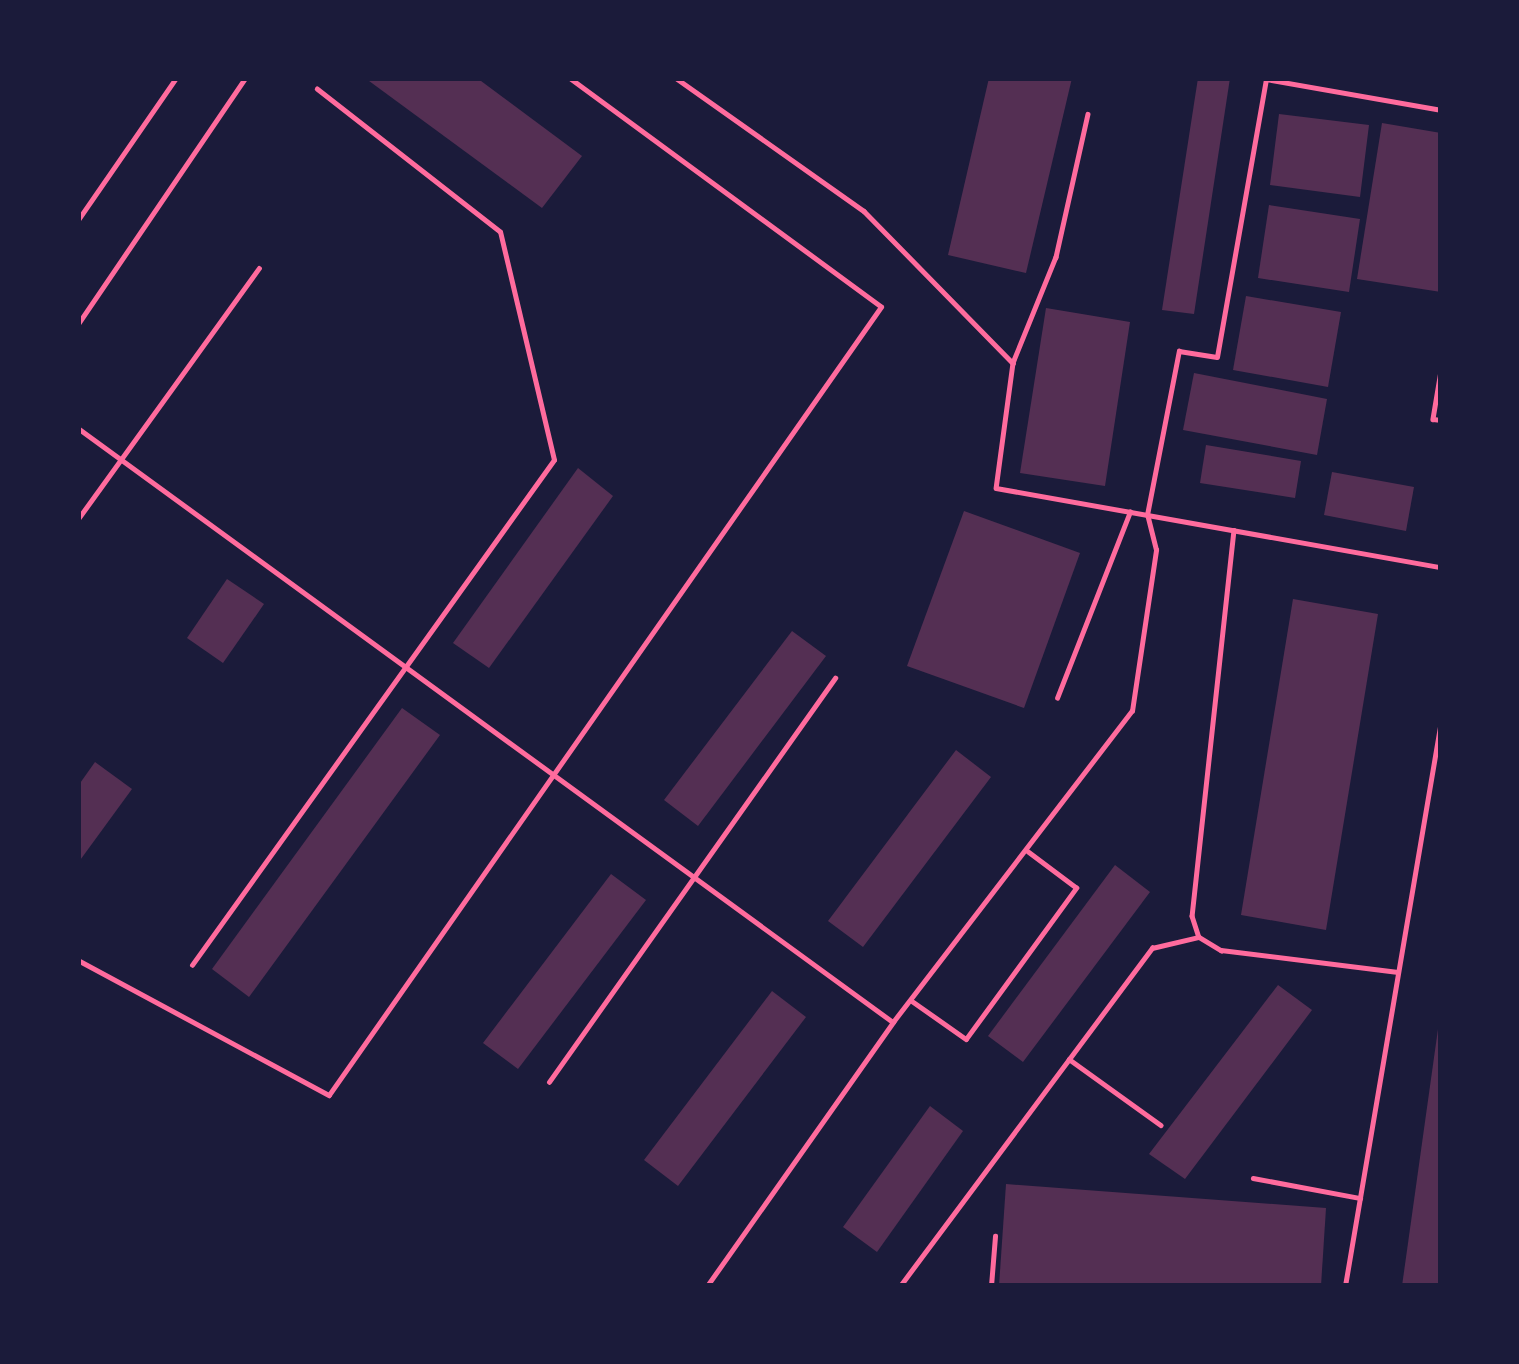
<!DOCTYPE html>
<html>
<head>
<meta charset="utf-8">
<style>
  body { margin:0 }
  #map { position:relative; width:1519px; height:1364px; overflow:hidden; background:#1b1b3a; font-family:"Work Sans",sans-serif }
  div>[style] { position:absolute }
  [style*='--x'] { left:calc(var(--x)*1px); top:calc(var(--y)*1px); width:calc(var(--w)*1px); rotate:calc(var(--a)*1deg) }
  .building>* { inset:0; background:#542f53 }
  .service>* { height:4.5px; margin:-2.25px; padding:0 2.25px; transform-origin:2.25px; border-radius:2.25px; background:#ff6b9d }
  span { translate:-50% -50%; white-space:nowrap; text-align:center; line-height:1.15; -webkit-text-stroke:9px #1b1b3a; paint-order:stroke }
  .frame { position:absolute; inset:0; border:81px solid #1b1b3a; pointer-events:none }
</style>
</head>
<body>
<div id="map">
  <div class="building">
    <i style="clip-path:polygon(365px 78px,477px 78px,582px 156px,542px 208px)"></i>
    <i style="clip-path:polygon(989px 78px,1072px 78px,1026px 273px,948px 255px)"></i>
    <i style="clip-path:polygon(1198px 78px,1230px 78px,1194px 314px,1162px 310px)"></i>
    <i style="clip-path:polygon(1279px 114px,1369px 125px,1360px 197px,1270px 185px)"></i>
    <i style="clip-path:polygon(1382px 123px,1441px 133px,1441px 292px,1357px 279px)"></i>
    <i style="clip-path:polygon(1269px 205px,1360px 219px,1349px 292px,1258px 278px)"></i>
    <i style="clip-path:polygon(1246px 296px,1341px 312px,1328px 387px,1233px 370px)"></i>
    <i style="clip-path:polygon(1046px 308px,1130px 322px,1105px 486px,1020px 473px)"></i>
    <i style="clip-path:polygon(1194px 373px,1327px 399px,1317px 455px,1183px 430px)"></i>
    <i style="clip-path:polygon(1206px 445px,1301px 461px,1295px 498px,1200px 483px)"></i>
    <i style="clip-path:polygon(578px 468px,613px 496px,489px 668px,453px 643px)"></i>
    <i style="clip-path:polygon(1332px 472px,1414px 487px,1406px 531px,1324px 515px)"></i>
    <i style="clip-path:polygon(964px 511px,1080px 553px,1024px 708px,907px 666px)"></i>
    <i style="clip-path:polygon(227px 579px,264px 604px,223px 663px,187px 638px)"></i>
    <i style="clip-path:polygon(1293px 599px,1378px 614px,1326px 930px,1241px 915px)"></i>
    <i style="clip-path:polygon(792px 631px,826px 656px,698px 826px,664px 800px)"></i>
    <i style="clip-path:polygon(402px 708px,440px 735px,249px 997px,212px 969px)"></i>
    <i style="clip-path:polygon(956px 750px,991px 777px,863px 947px,828px 921px)"></i>
    <i style="clip-path:polygon(95px 762px,132px 789px,78px 863px,78px 786px)"></i>
    <i style="clip-path:polygon(1115px 865px,1150px 892px,1023px 1062px,988px 1036px)"></i>
    <i style="clip-path:polygon(611px 874px,646px 900px,518px 1069px,483px 1043px)"></i>
    <i style="clip-path:polygon(1278px 985px,1312px 1010px,1185px 1179px,1149px 1154px)"></i>
    <i style="clip-path:polygon(772px 991px,806px 1017px,678px 1186px,644px 1160px)"></i>
    <i style="clip-path:polygon(1438px 1029px,1441px 1286px,1402px 1286px)"></i>
    <i style="clip-path:polygon(930px 1106px,963px 1131px,877px 1252px,843px 1227px)"></i>
    <i style="clip-path:polygon(1006px 1184px,1326px 1208px,1321px 1286px,999px 1286px)"></i>
  </div>
  <div class="service">
    <i style="--x:676;--y:78;--w:230;--a:35.3"></i>
    <i style="--x:864;--y:211;--w:213;--a:45.6"></i>
    <i style="--x:1088;--y:114;--w:147;--a:102.6"></i>
    <i style="--x:1056;--y:257;--w:114;--a:112.1"></i>
    <i style="--x:1013;--y:363;--w:126;--a:97.7"></i>
    <i style="--x:996;--y:488;--w:452;--a:10.1"></i>
    <i style="--x:78;--y:220;--w:173;--a:-55.4"></i>
    <i style="--x:78;--y:324;--w:297;--a:-55.8"></i>
    <i style="--x:1441;--y:371;--w:49;--a:99.5"></i>
    <i style="--x:1433;--y:419;--w:8;--a:7"></i>
    <i style="--x:78;--y:428;--w:1008;--a:36.09"></i>
    <i style="--x:1441;--y:502;--w:13;--a:90"></i>
    <i style="--x:78;--y:519;--w:309;--a:-54.2"></i>
    <i style="--x:1234;--y:530;--w:388;--a:96.2"></i>
    <i style="--x:1192;--y:916;--w:22;--a:72"></i>
    <i style="--x:1199;--y:937;--w:26;--a:31"></i>
    <i style="--x:1221;--y:950;--w:178;--a:7.1"></i>
    <i style="--x:1057;--y:698;--w:200;--a:-68.6"></i>
    <i style="--x:78;--y:960;--w:285;--a:28.3"></i>
    <i style="--x:329;--y:1095;--w:962;--a:-54.99"></i>
    <i style="--x:881;--y:307;--w:387;--a:-143.7"></i>
    <i style="--x:192;--y:965;--w:621;--a:-54.37"></i>
    <i style="--x:554;--y:460;--w:234;--a:-103.3"></i>
    <i style="--x:500;--y:232;--w:232;--a:-142"></i>
    <i style="--x:912;--y:1001;--w:66;--a:35.1"></i>
    <i style="--x:966;--y:1039;--w:187;--a:-53.9"></i>
    <i style="--x:1076;--y:888;--w:60;--a:-143.1"></i>
    <i style="--x:1069;--y:1059;--w:113;--a:35.7"></i>
    <i style="--x:549;--y:1082;--w:495;--a:-54.7"></i>
    <i style="--x:1253;--y:1178;--w:109;--a:10.6"></i>
    <i style="--x:707;--y:1286;--w:323;--a:-54.8"></i>
    <i style="--x:893;--y:1022;--w:392;--a:-52.5"></i>
    <i style="--x:1132;--y:711;--w:163;--a:-81.5"></i>
    <i style="--x:1156;--y:550;--w:36;--a:-104"></i>
    <i style="--x:1147;--y:515;--w:167;--a:-79"></i>
    <i style="--x:1179;--y:351;--w:38;--a:9"></i>
    <i style="--x:1217;--y:357;--w:282;--a:-80"></i>
    <i style="--x:1266;--y:79;--w:178;--a:10"></i>
    <i style="--x:900;--y:1286;--w:422;--a:-53.3"></i>
    <i style="--x:1152;--y:948;--w:48;--a:-13.2"></i>
    <i style="--x:991;--y:1286;--w:50;--a:-85.4"></i>
    <i style="--x:1345;--y:1286;--w:573;--a:-80.36"></i>
  </div>
  <div class="frame"></div>
</div>
</body>
</html>
